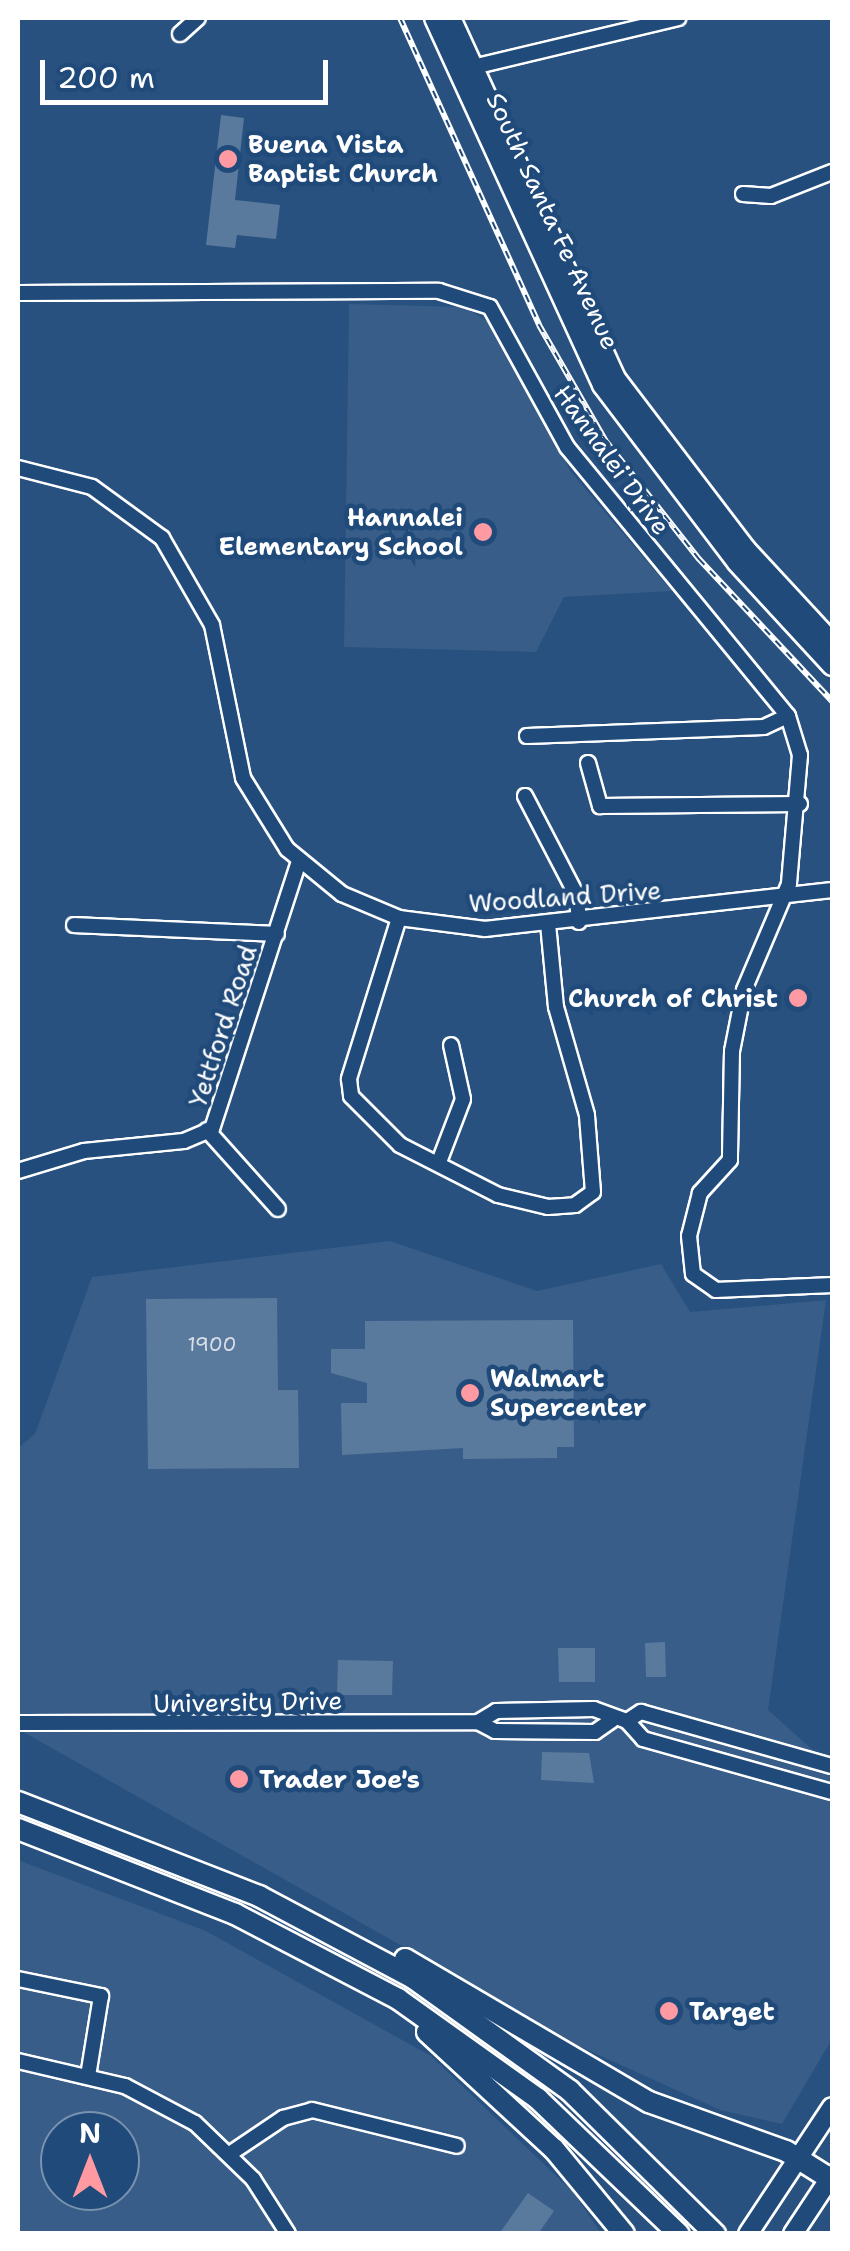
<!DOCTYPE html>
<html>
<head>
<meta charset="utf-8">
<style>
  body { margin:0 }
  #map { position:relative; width:850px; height:2251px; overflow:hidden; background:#28517f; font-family:"Shantell Sans",sans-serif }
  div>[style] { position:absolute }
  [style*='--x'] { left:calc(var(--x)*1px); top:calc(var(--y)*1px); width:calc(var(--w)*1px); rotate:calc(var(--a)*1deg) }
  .built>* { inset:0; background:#375d88 }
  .building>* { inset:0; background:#5a7a9d }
  .roads { filter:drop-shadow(2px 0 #fff) drop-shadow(-2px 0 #fff) drop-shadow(0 2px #fff) drop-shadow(0 -2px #fff) }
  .minor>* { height:14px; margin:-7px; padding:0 7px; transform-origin:7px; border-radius:7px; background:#1f4a7a }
  .major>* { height:18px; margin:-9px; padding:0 9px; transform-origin:9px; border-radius:9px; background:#1f4a7a }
  .highway>* { height:20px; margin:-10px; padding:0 10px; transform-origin:10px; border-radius:10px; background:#1f4a7a }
  .rail>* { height:6px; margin-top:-3px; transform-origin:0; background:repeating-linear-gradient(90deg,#1f4a7a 0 8px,#fff 0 16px); box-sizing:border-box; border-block:2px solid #fff }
  .dots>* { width:28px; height:28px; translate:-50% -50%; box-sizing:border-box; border:5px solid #1f4a7a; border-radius:50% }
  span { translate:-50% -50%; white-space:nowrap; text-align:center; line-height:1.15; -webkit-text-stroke:9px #1f4a7a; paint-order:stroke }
  .number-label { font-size:20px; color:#d6dee6 }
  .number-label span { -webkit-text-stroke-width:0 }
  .poi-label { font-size:25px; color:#fff; font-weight:700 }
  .left { translate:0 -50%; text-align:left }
  .right { translate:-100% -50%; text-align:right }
  .street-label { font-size:25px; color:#fff }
  .frame { position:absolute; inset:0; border:20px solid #fff; pointer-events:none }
  .north { position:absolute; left:40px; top:2111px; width:100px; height:100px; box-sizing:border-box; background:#1f4a7a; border:2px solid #7992af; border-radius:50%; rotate:0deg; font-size:28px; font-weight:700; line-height:40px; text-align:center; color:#fff }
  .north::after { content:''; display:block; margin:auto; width:35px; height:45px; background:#ff9aa2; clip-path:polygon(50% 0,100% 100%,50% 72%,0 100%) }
  .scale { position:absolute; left:40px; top:60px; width:288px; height:45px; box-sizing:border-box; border:5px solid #fff; border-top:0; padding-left:12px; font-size:30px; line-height:35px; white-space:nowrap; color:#fff; -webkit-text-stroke:8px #1f4a7a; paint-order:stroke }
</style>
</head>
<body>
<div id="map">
  <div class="built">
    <i style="clip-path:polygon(349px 304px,464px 307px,490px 323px,571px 472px,672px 591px,564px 597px,536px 652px,344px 647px)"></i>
    <i style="clip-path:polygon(390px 1241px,537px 1291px,661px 1264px,690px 1312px,826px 1300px,768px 1710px,832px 1767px,832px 2039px,782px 2124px,720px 2110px,579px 2046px,18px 1729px,18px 1448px,35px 1434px,92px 1277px)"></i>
    <i style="clip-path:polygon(evenodd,18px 1860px,206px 1931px,431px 2056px,573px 2192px,601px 2233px,18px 2233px,18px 1860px,60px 2131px,120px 2131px,120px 2191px,60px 2191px,60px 2131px)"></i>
  </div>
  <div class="building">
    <i style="clip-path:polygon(221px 115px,244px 118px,235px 200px,280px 205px,276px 239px,237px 235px,235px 248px,206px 245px)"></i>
    <i style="clip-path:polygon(277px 1298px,278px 1390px,298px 1390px,299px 1468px,148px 1469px,146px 1299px)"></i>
    <i style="clip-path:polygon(573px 1320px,574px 1447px,557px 1447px,557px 1458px,463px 1459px,463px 1448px,342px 1455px,341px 1403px,367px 1403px,367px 1383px,331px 1373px,331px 1349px,365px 1349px,365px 1321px)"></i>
    <i style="clip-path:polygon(665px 1642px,666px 1677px,646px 1677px,645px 1643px)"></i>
    <i style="clip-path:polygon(558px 1648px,595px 1648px,595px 1682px,559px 1682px)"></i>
    <i style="clip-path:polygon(338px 1660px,393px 1661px,392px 1695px,337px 1695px)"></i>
    <i style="clip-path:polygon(542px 1752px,589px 1753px,594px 1783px,541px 1780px)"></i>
    <i style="clip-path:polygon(528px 2193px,554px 2211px,538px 2234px,499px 2234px)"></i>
  </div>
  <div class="roads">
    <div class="minor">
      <i style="--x:180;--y:34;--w:24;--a:-42"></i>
      <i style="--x:473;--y:67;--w:211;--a:-13.4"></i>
      <i style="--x:743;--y:194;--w:28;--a:4"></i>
      <i style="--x:771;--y:196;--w:66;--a:-21.5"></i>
      <i style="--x:18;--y:293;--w:421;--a:-0.3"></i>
      <i style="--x:439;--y:291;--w:53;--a:17.4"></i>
      <i style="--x:490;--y:307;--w:160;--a:61.2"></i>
      <i style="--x:567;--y:447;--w:348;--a:50.6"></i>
      <i style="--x:788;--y:716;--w:41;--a:72.9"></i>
      <i style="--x:800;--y:755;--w:129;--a:94.9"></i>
      <i style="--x:789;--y:884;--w:115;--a:113"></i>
      <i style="--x:744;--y:990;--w:62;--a:101.1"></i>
      <i style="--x:732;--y:1051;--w:109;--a:91.1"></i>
      <i style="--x:730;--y:1160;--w:45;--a:132.3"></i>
      <i style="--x:700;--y:1193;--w:44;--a:104.3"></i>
      <i style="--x:689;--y:1236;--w:38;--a:84"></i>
      <i style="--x:693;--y:1274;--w:28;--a:35"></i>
      <i style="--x:716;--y:1290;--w:116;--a:-2.5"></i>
      <i style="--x:18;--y:468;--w:76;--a:14.4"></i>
      <i style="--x:92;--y:487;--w:87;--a:36.1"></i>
      <i style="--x:162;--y:538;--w:100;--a:60.1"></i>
      <i style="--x:212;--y:625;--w:156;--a:78.5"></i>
      <i style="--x:243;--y:778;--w:84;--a:58.2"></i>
      <i style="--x:287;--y:849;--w:71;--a:39.3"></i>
      <i style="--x:342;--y:894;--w:62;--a:22.8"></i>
      <i style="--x:399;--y:918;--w:87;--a:7.3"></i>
      <i style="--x:485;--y:929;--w:349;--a:-6.4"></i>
      <i style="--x:527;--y:736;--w:237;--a:-2.2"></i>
      <i style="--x:764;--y:727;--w:26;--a:-25"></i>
      <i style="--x:588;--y:763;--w:45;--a:74.4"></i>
      <i style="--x:600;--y:806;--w:200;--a:-0.6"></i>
      <i style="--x:525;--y:796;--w:113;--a:62.5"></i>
      <i style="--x:577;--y:896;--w:26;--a:86"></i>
      <i style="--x:399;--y:918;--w:169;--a:107.3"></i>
      <i style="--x:349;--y:1079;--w:17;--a:83"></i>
      <i style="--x:351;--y:1096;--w:69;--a:45"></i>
      <i style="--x:400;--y:1145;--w:110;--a:27"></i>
      <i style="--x:498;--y:1195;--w:51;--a:13.5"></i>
      <i style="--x:548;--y:1207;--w:27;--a:-4"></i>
      <i style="--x:575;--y:1205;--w:22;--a:-36"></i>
      <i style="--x:593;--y:1192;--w:77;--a:-94.5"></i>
      <i style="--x:587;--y:1115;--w:112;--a:-106"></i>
      <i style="--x:556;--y:1007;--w:83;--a:-95.5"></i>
      <i style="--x:74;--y:925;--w:203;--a:2.5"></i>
      <i style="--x:207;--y:1130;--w:106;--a:48.1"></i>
      <i style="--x:439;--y:1162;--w:67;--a:-69.1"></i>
      <i style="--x:463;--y:1099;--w:55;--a:-102.5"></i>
      <i style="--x:18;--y:1171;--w:69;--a:-16.9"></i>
      <i style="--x:84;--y:1151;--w:100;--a:-5.7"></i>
      <i style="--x:184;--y:1141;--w:30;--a:-23"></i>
      <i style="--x:212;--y:1129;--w:282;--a:-72"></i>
      <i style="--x:627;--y:1721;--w:24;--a:48"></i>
      <i style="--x:643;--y:1739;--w:196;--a:15.7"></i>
      <i style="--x:478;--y:1722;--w:21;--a:-31"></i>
      <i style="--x:496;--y:1711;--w:98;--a:-1.2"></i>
      <i style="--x:594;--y:1709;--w:35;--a:20"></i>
      <i style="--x:627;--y:1721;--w:17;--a:-33"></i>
      <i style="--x:641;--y:1712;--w:198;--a:15.8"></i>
      <i style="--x:18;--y:1723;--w:460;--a:-0.1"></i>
      <i style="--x:478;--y:1722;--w:19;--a:28"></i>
      <i style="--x:495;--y:1731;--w:100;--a:0.6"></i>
      <i style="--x:595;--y:1732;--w:21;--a:-35"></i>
      <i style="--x:18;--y:1979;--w:85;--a:11.6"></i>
      <i style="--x:101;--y:1996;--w:81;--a:99.2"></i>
      <i style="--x:18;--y:2061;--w:110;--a:13.2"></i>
      <i style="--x:125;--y:2086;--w:79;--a:27.9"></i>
      <i style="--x:195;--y:2123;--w:81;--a:44"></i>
      <i style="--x:253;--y:2179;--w:65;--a:57.5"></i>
      <i style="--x:231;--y:2153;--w:63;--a:-33.9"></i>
      <i style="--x:283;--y:2118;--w:30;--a:-15"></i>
      <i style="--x:312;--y:2110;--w:149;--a:13.9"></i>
    </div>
    <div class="major">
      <i style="--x:434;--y:18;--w:404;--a:65.4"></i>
      <i style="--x:602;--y:385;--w:223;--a:52.8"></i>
      <i style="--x:737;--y:563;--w:140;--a:47.3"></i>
      <i style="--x:451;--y:18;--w:395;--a:65.4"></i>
      <i style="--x:615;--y:377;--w:216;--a:52.7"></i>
      <i style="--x:746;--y:549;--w:127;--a:47.2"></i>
      <i style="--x:748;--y:2234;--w:152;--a:-56.5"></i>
      <i style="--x:793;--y:2234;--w:71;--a:-56.5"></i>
    </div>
    <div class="highway">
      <i style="--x:18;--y:1802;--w:259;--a:21.3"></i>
      <i style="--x:259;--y:1896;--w:174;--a:28"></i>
      <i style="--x:413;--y:1978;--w:193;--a:35.7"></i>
      <i style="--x:570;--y:2091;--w:204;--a:44.6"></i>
      <i style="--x:18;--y:1829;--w:233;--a:21.4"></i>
      <i style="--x:235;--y:1914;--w:184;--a:27.5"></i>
      <i style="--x:398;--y:1999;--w:172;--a:35.5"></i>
      <i style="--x:538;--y:2099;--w:195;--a:43.8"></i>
      <i style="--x:405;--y:1959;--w:283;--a:30.4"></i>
      <i style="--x:649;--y:2102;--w:145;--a:19.7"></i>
      <i style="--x:786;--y:2151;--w:54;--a:32.2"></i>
      <i style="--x:427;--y:2032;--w:173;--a:42.7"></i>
      <i style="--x:554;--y:2149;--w:110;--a:50.5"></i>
    </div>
  </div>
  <div class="rail">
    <i style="--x:400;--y:18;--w:337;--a:65.6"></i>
    <i style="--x:539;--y:325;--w:133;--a:60.1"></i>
    <i style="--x:605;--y:440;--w:152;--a:51.7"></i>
    <i style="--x:699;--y:559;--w:195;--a:46.9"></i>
  </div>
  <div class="dots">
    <i style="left:228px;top:159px;background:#ff9aa2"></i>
    <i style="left:483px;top:532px;background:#ff9aa2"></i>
    <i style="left:798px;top:998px;background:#ff9aa2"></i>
    <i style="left:470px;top:1393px;background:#ff9aa2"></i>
    <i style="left:239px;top:1779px;background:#ff9aa2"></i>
    <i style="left:669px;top:2011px;background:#ff9aa2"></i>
  </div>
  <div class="number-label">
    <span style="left:212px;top:1344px">1900</span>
  </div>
  <div class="poi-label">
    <span class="left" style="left:248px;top:159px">Buena Vista<br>Baptist Church</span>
    <span class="right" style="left:463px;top:532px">Hannalei<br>Elementary School</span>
    <span class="right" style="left:778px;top:998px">Church of Christ</span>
    <span class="left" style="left:490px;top:1393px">Walmart<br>Supercenter</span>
    <span class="left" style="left:259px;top:1779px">Trader Joe's</span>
    <span class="left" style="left:689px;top:2011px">Target</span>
  </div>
  <div class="street-label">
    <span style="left:553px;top:221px;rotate:65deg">South Santa Fe Avenue</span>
    <span style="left:612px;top:460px;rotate:54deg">Hannalei Drive</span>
    <span style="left:565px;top:897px;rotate:-4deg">Woodland Drive</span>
    <span style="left:223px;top:1026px;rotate:-72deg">Yettford Road</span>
    <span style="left:248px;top:1702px;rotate:-1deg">University Drive</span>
  </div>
  <div class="frame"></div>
  <div class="north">N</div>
  <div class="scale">200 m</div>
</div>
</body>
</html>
